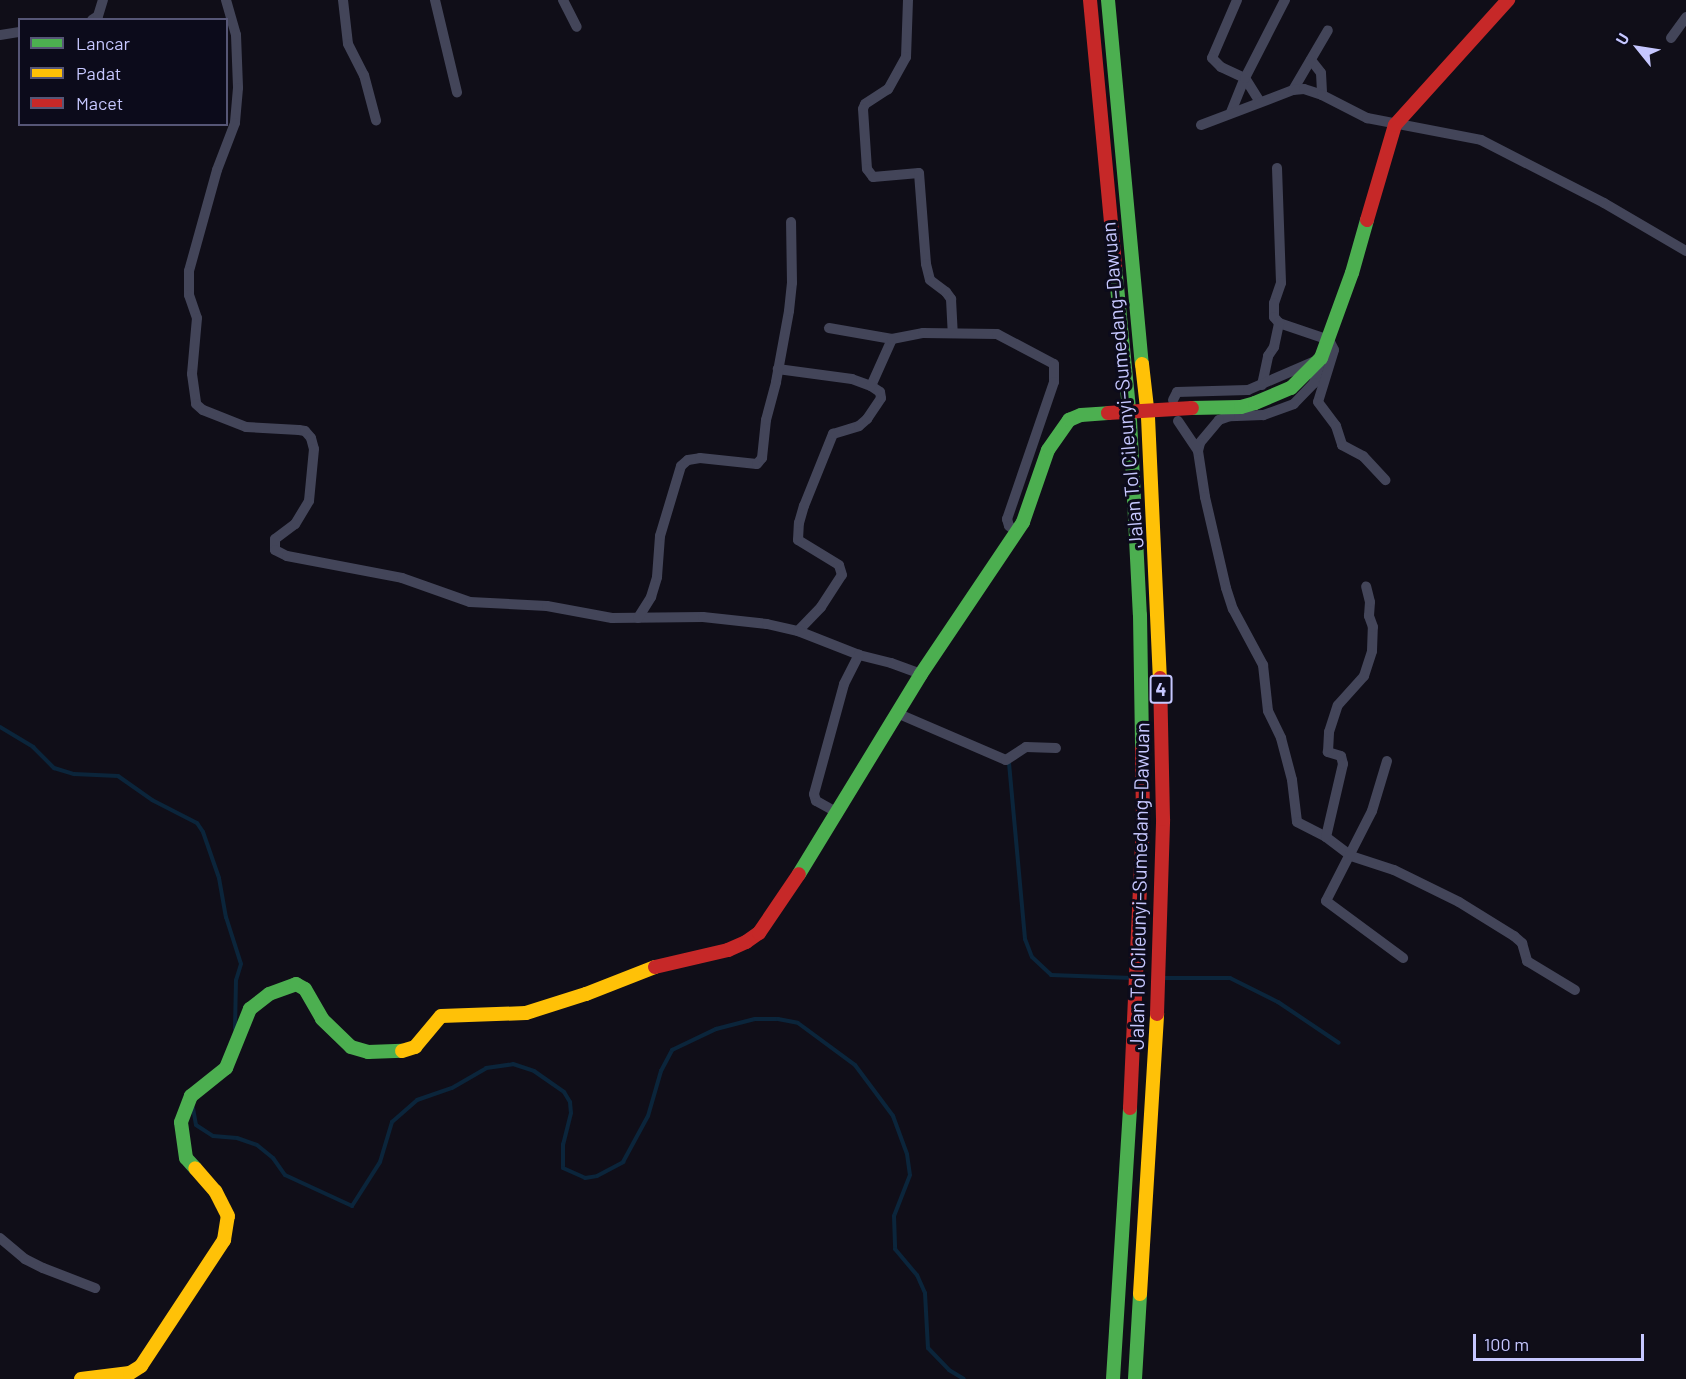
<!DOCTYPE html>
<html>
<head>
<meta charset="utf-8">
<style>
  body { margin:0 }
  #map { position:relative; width:1686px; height:1379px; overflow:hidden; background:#100e18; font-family:Barlow,sans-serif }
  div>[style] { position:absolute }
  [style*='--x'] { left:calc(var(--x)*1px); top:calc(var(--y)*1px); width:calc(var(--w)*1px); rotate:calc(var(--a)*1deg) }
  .stream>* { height:4px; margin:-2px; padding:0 2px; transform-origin:2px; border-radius:2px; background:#0b253b }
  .street>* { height:10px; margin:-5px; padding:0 5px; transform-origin:5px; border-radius:5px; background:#434559 }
  .fast>* { height:14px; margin:-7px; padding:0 7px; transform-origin:7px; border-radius:7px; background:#4caf50 }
  .slow>* { height:14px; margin:-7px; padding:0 7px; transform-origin:7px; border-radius:7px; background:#ffc107 }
  .jam>* { height:14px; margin:-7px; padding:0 7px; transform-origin:7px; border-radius:7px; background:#c62828 }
  .jam-bridge>* { height:14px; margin:-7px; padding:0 7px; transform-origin:7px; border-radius:7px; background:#c62828 }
  span { translate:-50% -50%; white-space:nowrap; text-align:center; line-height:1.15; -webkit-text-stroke:6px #0c0b1b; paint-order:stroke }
  .shield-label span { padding:2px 4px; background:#0c0b1b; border:2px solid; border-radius:4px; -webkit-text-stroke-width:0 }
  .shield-label { font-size:18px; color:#c6c7ff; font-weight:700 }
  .street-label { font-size:20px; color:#c6c7ff }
  .legend { position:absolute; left:18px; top:18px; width:210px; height:108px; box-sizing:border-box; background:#0c0b1b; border:2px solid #565676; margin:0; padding:8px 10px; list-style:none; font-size:18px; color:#c6c7ff }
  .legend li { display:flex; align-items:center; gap:12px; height:30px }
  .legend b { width:30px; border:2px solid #565676 }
  .north { position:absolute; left:1608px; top:18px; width:60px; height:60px; -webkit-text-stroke:4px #0c0b1b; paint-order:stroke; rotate:300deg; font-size:16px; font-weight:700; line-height:24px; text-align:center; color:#c6c7ff }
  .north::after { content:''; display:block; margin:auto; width:21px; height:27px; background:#c6c7ff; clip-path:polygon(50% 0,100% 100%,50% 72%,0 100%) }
  .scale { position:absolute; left:1473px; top:1334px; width:171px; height:27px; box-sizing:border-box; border:3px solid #c6c7ff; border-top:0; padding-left:8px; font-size:18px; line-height:21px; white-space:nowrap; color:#c6c7ff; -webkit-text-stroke:4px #0c0b1b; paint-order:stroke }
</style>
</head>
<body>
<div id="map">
  <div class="stream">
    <i style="--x:0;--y:727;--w:39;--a:31"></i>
    <i style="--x:33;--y:747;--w:30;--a:45"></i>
    <i style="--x:54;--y:768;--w:21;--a:17"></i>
    <i style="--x:74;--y:774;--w:44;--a:2.6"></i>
    <i style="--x:118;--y:776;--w:42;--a:35.2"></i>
    <i style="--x:152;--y:800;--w:51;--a:27.1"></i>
    <i style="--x:197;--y:823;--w:11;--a:56"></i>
    <i style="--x:203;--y:832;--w:49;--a:70.8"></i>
    <i style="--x:219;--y:878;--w:40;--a:80"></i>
    <i style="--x:226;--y:917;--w:49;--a:72.3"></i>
    <i style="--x:241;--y:964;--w:17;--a:107"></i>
    <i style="--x:236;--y:980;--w:49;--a:91.2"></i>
    <i style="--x:1009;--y:763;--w:177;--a:84.8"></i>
    <i style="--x:1025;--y:939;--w:19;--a:69"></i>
    <i style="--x:1032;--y:957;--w:26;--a:43"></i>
    <i style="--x:1051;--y:975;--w:81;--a:2.1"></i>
    <i style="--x:1163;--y:978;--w:67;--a:0"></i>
    <i style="--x:1230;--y:978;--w:54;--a:26.6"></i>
    <i style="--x:1278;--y:1002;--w:73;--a:33.9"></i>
    <i style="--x:193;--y:1108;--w:17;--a:80"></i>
    <i style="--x:196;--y:1125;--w:20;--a:33"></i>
    <i style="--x:213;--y:1136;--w:24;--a:5"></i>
    <i style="--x:237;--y:1138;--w:21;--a:19"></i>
    <i style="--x:257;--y:1145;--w:21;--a:39"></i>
    <i style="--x:273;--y:1158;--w:21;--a:55"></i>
    <i style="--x:285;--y:1175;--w:74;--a:24.8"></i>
    <i style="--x:352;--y:1206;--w:52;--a:-57.5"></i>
    <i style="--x:380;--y:1162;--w:42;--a:-73.3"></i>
    <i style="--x:392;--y:1122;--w:33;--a:-41"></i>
    <i style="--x:417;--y:1100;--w:37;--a:-19"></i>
    <i style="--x:452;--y:1088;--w:39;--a:-30"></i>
    <i style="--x:486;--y:1068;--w:27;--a:-8"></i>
    <i style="--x:513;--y:1064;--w:22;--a:18"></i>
    <i style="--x:534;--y:1071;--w:37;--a:35"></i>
    <i style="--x:564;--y:1092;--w:12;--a:59"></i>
    <i style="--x:570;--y:1102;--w:11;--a:85"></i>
    <i style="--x:571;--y:1113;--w:32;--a:104"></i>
    <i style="--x:563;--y:1144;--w:24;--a:90"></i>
    <i style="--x:563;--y:1168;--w:24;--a:24"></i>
    <i style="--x:585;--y:1178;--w:12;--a:-9"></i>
    <i style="--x:597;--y:1176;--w:30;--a:-28"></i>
    <i style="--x:623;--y:1162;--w:52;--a:-61.5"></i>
    <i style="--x:648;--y:1116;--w:47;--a:-73.9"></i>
    <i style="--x:661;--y:1071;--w:24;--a:-62"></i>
    <i style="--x:672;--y:1050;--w:49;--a:-25.5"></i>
    <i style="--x:716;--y:1029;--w:40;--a:-14.4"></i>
    <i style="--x:755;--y:1019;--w:23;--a:0"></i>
    <i style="--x:778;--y:1019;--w:20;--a:11"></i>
    <i style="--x:798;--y:1023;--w:71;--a:36.4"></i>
    <i style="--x:855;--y:1065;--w:64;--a:53.3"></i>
    <i style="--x:893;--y:1116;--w:40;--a:69.8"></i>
    <i style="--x:907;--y:1154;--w:21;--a:82"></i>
    <i style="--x:910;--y:1175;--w:44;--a:111.3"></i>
    <i style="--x:894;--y:1216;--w:33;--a:88"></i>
    <i style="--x:895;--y:1249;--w:34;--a:50"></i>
    <i style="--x:917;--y:1275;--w:20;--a:66"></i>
    <i style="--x:925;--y:1293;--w:55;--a:86.9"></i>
    <i style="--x:928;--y:1348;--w:30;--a:46"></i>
    <i style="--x:949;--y:1370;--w:17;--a:31"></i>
  </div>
  <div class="street">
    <i style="--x:226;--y:0;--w:36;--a:74"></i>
    <i style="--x:236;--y:35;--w:53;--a:87.8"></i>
    <i style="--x:238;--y:88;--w:35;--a:95"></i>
    <i style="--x:235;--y:123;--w:50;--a:111"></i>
    <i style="--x:217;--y:170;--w:105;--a:105.5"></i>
    <i style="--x:189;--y:271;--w:24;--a:90"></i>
    <i style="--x:189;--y:295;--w:24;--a:71"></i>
    <i style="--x:197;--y:318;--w:56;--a:95.1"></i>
    <i style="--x:192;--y:374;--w:30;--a:82"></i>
    <i style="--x:196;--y:404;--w:9;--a:41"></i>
    <i style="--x:203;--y:410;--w:46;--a:21.6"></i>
    <i style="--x:246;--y:427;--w:53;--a:3.2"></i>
    <i style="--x:299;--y:430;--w:6;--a:9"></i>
    <i style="--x:305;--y:431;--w:9;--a:49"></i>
    <i style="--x:311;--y:438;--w:11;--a:75"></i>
    <i style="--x:314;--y:449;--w:52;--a:95.5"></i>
    <i style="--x:309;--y:501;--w:27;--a:121"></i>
    <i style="--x:295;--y:524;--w:25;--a:143"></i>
    <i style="--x:275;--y:539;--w:11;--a:90"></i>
    <i style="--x:275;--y:550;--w:13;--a:27"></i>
    <i style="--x:287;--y:556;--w:117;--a:10.8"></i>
    <i style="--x:402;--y:578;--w:72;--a:19.4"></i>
    <i style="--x:470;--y:602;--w:77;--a:3"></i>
    <i style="--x:547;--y:606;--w:66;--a:10.5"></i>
    <i style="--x:612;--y:618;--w:91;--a:-0.6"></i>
    <i style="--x:703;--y:617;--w:64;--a:6.2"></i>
    <i style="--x:767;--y:624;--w:32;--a:13"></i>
    <i style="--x:798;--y:631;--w:33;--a:-46"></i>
    <i style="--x:821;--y:607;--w:38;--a:-57"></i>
    <i style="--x:842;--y:575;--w:10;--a:-107"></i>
    <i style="--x:839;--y:565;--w:48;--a:-148.6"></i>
    <i style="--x:798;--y:540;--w:17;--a:-87"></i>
    <i style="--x:799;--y:523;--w:18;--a:-74"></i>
    <i style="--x:804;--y:506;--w:78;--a:-68.1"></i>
    <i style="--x:833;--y:434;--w:27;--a:-17"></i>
    <i style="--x:859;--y:426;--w:11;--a:-41"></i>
    <i style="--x:867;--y:419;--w:25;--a:-56"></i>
    <i style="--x:881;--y:398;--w:6;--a:-99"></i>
    <i style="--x:880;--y:392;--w:11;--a:-146"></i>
    <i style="--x:871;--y:386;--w:20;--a:-160"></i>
    <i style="--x:852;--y:379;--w:75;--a:-172.3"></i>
    <i style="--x:343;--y:0;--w:44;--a:83.5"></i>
    <i style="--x:348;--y:44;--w:35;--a:63"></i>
    <i style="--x:364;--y:75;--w:47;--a:75.1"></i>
    <i style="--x:435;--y:0;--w:95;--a:76.6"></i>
    <i style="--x:563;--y:0;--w:30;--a:63"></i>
    <i style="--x:908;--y:0;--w:57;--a:92"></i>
    <i style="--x:906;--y:57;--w:37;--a:119"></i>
    <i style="--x:888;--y:89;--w:27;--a:147"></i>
    <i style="--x:865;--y:104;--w:5;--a:112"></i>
    <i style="--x:863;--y:109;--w:60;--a:86.2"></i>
    <i style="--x:867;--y:169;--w:10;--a:53"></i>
    <i style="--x:873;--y:177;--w:46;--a:-5"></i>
    <i style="--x:919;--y:173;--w:91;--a:85.6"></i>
    <i style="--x:926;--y:264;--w:16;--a:76"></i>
    <i style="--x:930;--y:280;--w:20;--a:37"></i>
    <i style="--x:946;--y:292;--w:9;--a:54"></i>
    <i style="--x:951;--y:299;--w:33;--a:87"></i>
    <i style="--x:1237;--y:0;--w:63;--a:113.3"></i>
    <i style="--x:1212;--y:58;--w:13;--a:45"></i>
    <i style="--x:1221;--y:67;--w:26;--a:25"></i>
    <i style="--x:1245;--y:78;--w:28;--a:58"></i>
    <i style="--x:92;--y:20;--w:7;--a:-34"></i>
    <i style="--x:98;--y:16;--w:17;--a:-73"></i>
    <i style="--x:0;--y:35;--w:20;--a:-9"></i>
    <i style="--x:1671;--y:38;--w:26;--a:-54"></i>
    <i style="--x:1311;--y:60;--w:16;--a:52"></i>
    <i style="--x:1321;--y:73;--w:22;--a:87"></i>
    <i style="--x:1293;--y:90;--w:69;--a:-59.7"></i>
    <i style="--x:1231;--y:112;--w:37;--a:-68"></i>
    <i style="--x:1245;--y:78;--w:88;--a:-62.9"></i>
    <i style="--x:1201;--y:125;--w:98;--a:-20.8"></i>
    <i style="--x:1293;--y:90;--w:11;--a:-5"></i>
    <i style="--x:1304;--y:89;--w:19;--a:18"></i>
    <i style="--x:1322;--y:95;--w:51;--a:27.1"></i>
    <i style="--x:1367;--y:118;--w:116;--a:10.9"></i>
    <i style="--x:1481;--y:140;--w:138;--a:27.1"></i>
    <i style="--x:1604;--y:203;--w:95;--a:30.3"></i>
    <i style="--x:1277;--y:168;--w:115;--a:88"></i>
    <i style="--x:1281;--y:283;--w:21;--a:109"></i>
    <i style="--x:1274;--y:303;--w:14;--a:90"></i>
    <i style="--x:1274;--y:317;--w:8;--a:50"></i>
    <i style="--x:1279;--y:323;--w:53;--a:18.8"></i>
    <i style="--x:1329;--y:340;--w:11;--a:63"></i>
    <i style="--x:1334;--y:350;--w:54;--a:107.1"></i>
    <i style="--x:1318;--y:402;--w:30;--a:53"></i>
    <i style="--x:1336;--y:426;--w:20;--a:72"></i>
    <i style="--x:1342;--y:445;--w:24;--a:28"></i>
    <i style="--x:1363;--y:456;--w:33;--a:47"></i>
    <i style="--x:829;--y:328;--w:64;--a:9.9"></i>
    <i style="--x:1321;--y:359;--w:25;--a:106"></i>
    <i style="--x:1314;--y:383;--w:29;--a:134"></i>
    <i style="--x:1294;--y:404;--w:33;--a:160"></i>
    <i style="--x:1263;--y:415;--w:33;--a:178"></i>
    <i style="--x:1230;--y:416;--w:12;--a:160"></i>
    <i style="--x:1219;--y:420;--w:30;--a:130"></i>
    <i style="--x:1200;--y:443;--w:8;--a:104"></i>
    <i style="--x:1198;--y:451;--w:47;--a:81.3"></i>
    <i style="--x:1205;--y:497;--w:93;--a:77"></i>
    <i style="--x:1226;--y:588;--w:22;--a:72"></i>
    <i style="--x:1233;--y:609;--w:64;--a:61.8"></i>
    <i style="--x:1263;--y:665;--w:46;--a:83.8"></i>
    <i style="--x:1268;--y:711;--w:30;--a:64"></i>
    <i style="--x:1281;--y:738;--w:43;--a:75.3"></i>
    <i style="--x:1292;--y:780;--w:42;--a:83.2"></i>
    <i style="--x:1297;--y:822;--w:33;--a:27"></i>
    <i style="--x:1326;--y:837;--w:31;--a:37"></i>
    <i style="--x:1351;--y:856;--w:45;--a:18"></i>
    <i style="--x:1394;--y:870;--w:72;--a:26.2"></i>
    <i style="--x:1459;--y:902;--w:65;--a:31.7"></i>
    <i style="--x:1514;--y:936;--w:11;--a:41"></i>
    <i style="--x:1522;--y:943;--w:19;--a:74"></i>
    <i style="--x:1527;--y:961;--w:56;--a:31.1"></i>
    <i style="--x:1262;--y:385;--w:30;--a:-78"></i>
    <i style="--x:1268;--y:356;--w:11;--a:-56"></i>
    <i style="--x:1274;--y:347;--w:25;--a:-78"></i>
    <i style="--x:871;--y:386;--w:51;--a:-65.9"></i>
    <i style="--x:892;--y:339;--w:32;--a:-11"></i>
    <i style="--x:923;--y:333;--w:74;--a:0.8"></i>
    <i style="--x:997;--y:334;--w:64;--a:27.8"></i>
    <i style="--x:1054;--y:364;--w:18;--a:90"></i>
    <i style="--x:1054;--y:382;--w:145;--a:108.9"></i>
    <i style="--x:1007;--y:519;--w:7;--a:74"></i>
    <i style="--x:1009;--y:526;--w:9;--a:36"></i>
    <i style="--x:1173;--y:400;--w:9;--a:-63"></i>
    <i style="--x:1177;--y:392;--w:71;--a:-1.6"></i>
    <i style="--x:1248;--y:390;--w:71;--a:-23.3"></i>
    <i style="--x:1178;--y:421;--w:36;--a:56"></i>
    <i style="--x:638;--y:618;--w:25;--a:-58"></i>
    <i style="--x:651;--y:597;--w:21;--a:-73"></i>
    <i style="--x:657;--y:577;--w:41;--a:-85.8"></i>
    <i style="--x:660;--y:536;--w:73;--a:-73.3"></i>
    <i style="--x:681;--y:466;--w:9;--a:-41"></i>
    <i style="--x:688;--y:460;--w:12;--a:-9"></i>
    <i style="--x:700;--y:458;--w:57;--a:6"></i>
    <i style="--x:757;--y:464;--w:8;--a:-50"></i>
    <i style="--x:762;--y:458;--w:38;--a:-84"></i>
    <i style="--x:766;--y:420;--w:39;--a:-75"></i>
    <i style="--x:776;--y:382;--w:72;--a:-79.6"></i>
    <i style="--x:789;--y:311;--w:28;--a:-84"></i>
    <i style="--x:792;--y:283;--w:61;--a:-90.9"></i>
    <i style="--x:798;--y:631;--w:66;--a:21.5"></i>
    <i style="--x:859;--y:655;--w:33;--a:14"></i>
    <i style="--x:891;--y:663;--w:32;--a:20"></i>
    <i style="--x:899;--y:714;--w:116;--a:23.3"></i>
    <i style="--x:1006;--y:760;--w:24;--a:-33"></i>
    <i style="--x:1026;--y:747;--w:30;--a:2"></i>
    <i style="--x:1387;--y:761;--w:52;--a:106.7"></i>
    <i style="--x:1372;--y:811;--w:101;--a:117.1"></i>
    <i style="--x:1326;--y:901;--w:96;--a:36.5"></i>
    <i style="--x:838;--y:813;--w:25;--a:-151"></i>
    <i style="--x:816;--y:801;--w:7;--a:-106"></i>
    <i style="--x:814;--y:794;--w:114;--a:-74.7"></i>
    <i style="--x:844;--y:684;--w:33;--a:-63"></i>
    <i style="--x:1326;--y:837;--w:75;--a:-76.9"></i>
    <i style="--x:1343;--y:764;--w:8;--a:-104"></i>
    <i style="--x:1341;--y:756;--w:14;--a:-163"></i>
    <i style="--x:1328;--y:752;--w:20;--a:-87"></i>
    <i style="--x:1329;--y:732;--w:28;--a:-72"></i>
    <i style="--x:1338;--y:705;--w:39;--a:-48"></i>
    <i style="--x:1364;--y:676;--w:26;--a:-72"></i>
    <i style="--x:1372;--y:651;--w:24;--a:-88"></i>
    <i style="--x:1373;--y:627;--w:12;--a:-110"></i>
    <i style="--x:1369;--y:616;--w:14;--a:-86"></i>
    <i style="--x:1370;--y:602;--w:16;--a:-104"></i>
    <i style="--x:0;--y:1238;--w:33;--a:40"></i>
    <i style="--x:25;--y:1259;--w:20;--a:27"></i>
    <i style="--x:43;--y:1268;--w:56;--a:21"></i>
  </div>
  <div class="fast">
    <i style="--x:1108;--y:0;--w:366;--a:84.7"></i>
    <i style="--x:1115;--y:266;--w:155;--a:84.4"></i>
    <i style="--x:1130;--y:420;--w:195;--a:87.1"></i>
    <i style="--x:1140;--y:615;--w:134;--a:89.1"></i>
    <i style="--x:1192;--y:408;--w:49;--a:-1.2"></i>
    <i style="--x:1241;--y:407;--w:15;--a:-16"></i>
    <i style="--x:1255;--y:403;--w:39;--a:-23"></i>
    <i style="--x:1291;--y:388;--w:42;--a:-45"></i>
    <i style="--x:1321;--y:358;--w:90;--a:-70"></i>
    <i style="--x:1352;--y:273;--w:55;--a:-74.2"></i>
    <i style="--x:799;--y:874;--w:234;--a:-58.6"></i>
    <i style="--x:921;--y:674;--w:183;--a:-56.1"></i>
    <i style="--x:1023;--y:522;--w:76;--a:-70.9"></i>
    <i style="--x:1048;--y:450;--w:37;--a:-55"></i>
    <i style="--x:1069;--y:420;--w:13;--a:-23"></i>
    <i style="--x:1081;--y:415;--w:27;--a:-4"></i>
    <i style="--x:195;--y:1168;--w:13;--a:-132"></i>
    <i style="--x:186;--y:1158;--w:36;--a:-98"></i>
    <i style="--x:181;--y:1122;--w:28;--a:-69"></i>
    <i style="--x:191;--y:1096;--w:45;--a:-38.7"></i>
    <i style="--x:226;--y:1068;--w:64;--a:-67.9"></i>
    <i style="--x:250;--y:1009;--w:24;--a:-38"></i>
    <i style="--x:269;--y:994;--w:29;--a:-20"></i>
    <i style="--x:296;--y:984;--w:10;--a:29"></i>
    <i style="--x:305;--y:989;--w:34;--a:60"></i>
    <i style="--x:322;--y:1019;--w:40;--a:44"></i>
    <i style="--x:351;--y:1047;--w:18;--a:16"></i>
    <i style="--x:368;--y:1052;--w:34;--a:-2"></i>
    <i style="--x:1113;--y:1379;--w:272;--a:-86.4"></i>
    <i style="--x:1135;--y:1379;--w:85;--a:-86.6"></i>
  </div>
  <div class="slow">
    <i style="--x:1142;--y:364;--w:53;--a:83.5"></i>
    <i style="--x:1148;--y:417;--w:261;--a:87.4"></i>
    <i style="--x:402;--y:1051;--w:14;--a:-17"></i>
    <i style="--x:415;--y:1047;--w:40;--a:-50"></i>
    <i style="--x:441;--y:1016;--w:85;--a:-2"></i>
    <i style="--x:526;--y:1013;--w:63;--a:-17.6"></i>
    <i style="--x:586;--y:994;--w:74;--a:-21.4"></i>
    <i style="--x:1140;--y:1294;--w:281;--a:-86.5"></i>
    <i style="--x:81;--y:1379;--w:49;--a:-7"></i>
    <i style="--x:130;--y:1373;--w:13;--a:-32"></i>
    <i style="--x:141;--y:1366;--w:151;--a:-56.6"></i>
    <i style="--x:224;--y:1240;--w:24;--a:-81"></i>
    <i style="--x:228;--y:1216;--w:28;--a:-117"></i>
    <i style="--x:215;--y:1191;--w:30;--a:-131"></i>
  </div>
  <div class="jam">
    <i style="--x:1090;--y:0;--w:267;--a:84.6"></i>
    <i style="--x:1367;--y:220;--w:99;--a:-73.6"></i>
    <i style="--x:1395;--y:125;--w:169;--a:-47.9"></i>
    <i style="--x:655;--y:967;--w:75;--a:-13.1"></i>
    <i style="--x:728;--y:950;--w:20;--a:-24"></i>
    <i style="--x:746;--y:942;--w:16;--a:-35"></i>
    <i style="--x:759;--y:933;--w:71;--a:-55.9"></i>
    <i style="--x:1157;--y:1014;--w:195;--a:-88.2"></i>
    <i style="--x:1163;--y:819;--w:141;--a:-91.2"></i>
    <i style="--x:1130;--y:1108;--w:288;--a:-87.4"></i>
    <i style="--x:1143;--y:820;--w:71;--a:-90.8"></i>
  </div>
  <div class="jam-bridge">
    <i style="--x:1108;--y:413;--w:84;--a:-3.4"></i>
  </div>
  <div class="shield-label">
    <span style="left:1161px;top:689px">4</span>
  </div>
  <div class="street-label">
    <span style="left:1122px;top:385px;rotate:-95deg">Jalan Tol Cileunyi–Sumedang–Dawuan</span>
    <span style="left:1139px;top:886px;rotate:-89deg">Jalan Tol Cileunyi–Sumedang–Dawuan</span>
  </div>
  <ul class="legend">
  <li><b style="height:8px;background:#4caf50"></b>Lancar</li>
  <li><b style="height:8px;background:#ffc107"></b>Padat</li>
  <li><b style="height:8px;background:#c62828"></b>Macet</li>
  </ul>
  <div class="north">U</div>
  <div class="scale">100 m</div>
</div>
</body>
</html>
